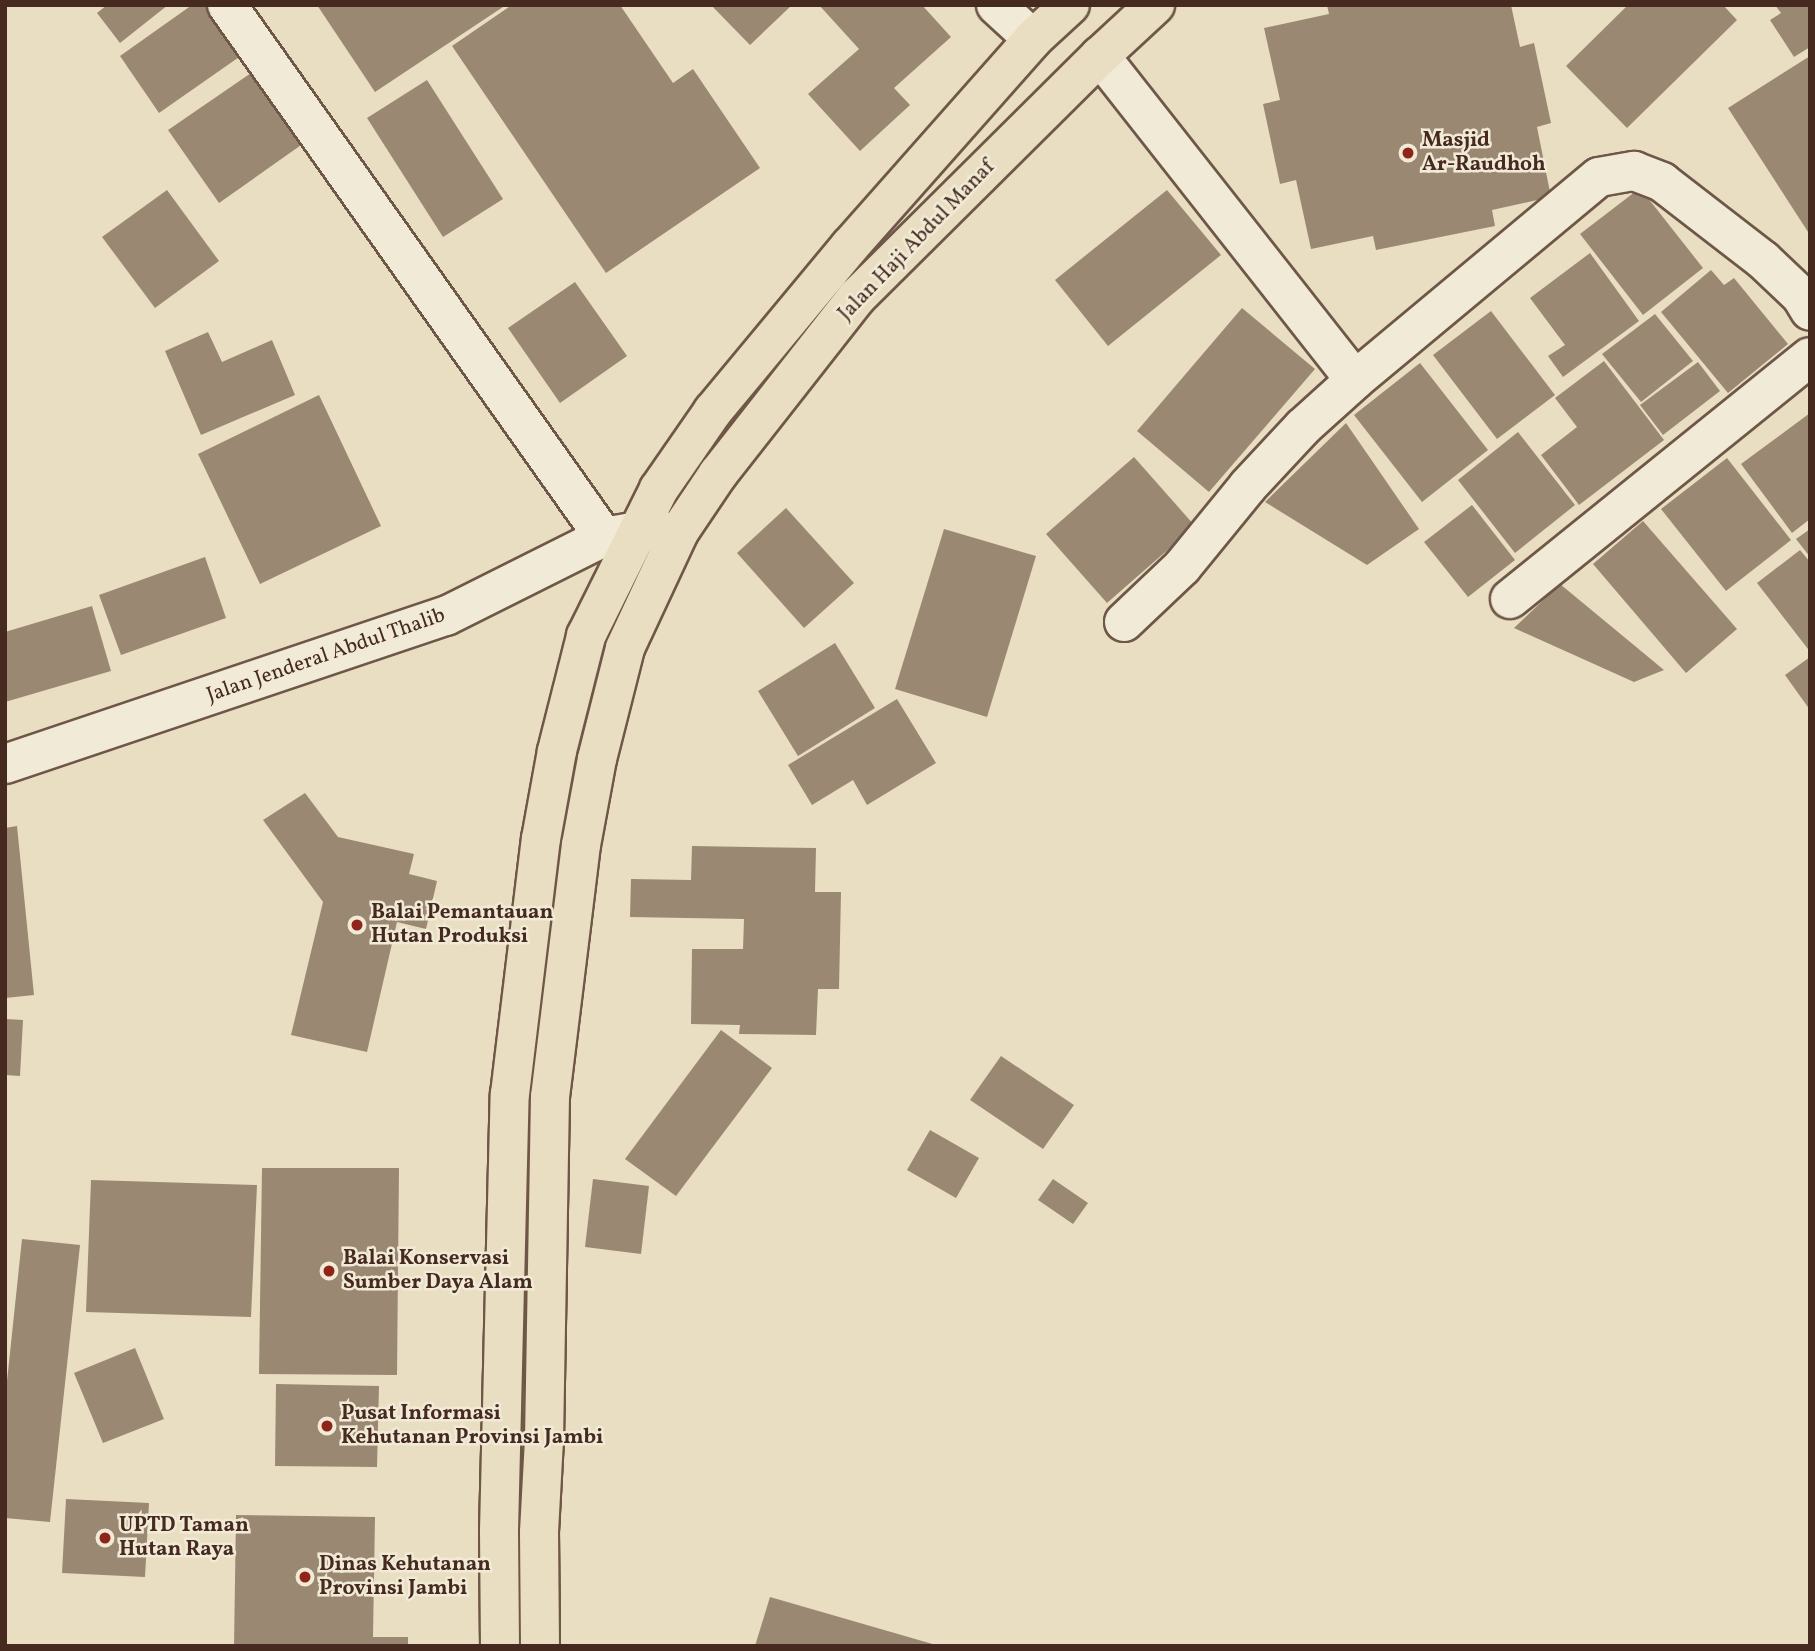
<!DOCTYPE html>
<html>
<head>
<meta charset="utf-8">
<style>
  body { margin:0 }
  #map { position:relative; width:1815px; height:1651px; overflow:hidden; background:#e9dec1; font-family:Vollkorn,serif }
  div>[style] { position:absolute }
  [style*='--x'] { left:calc(var(--x)*1px); top:calc(var(--y)*1px); width:calc(var(--w)*1px); rotate:calc(var(--a)*1deg) }
  .building>* { inset:0; background:#9b8873 }
  .roads { filter:drop-shadow(2px 0 #6f5748) drop-shadow(-2px 0 #6f5748) drop-shadow(0 2px #6f5748) drop-shadow(0 -2px #6f5748) }
  .minor>* { height:38px; margin:-19px; padding:0 19px; transform-origin:19px; border-radius:19px; background:#f1ead7 }
  .major>* { height:38px; margin:-19px; padding:0 19px; transform-origin:19px; border-radius:19px; background:#e9dec1 }
  .dots>* { width:19px; height:19px; translate:-50% -50%; box-sizing:border-box; border:4px solid #f1ead7; border-radius:50% }
  span { translate:-50% -50%; white-space:nowrap; text-align:center; line-height:1.15; -webkit-text-stroke:5px #f1ead7; paint-order:stroke }
  .poi-label { font-size:21px; color:#462a1f; font-weight:700 }
  .left { translate:0 -50%; text-align:left }
  .street-label { font-size:21px; color:#462a1f }
  .frame { position:absolute; inset:0; border:7px solid #462a1f; pointer-events:none }
</style>
</head>
<body>
<div id="map">
  <div class="building">
    <i style="clip-path:polygon(107px 5px,168px 5px,120px 43px,97px 13px)"></i>
    <i style="clip-path:polygon(192px 5px,208px 5px,242px 55px,159px 113px,120px 56px)"></i>
    <i style="clip-path:polygon(317px 5px,506px 5px,375px 92px)"></i>
    <i style="clip-path:polygon(512px 5px,620px 5px,673px 83px,693px 69px,760px 168px,606px 273px,452px 46px)"></i>
    <i style="clip-path:polygon(711px 5px,792px 5px,750px 45px)"></i>
    <i style="clip-path:polygon(819px 5px,922px 5px,951px 37px,894px 88px,910px 105px,860px 151px,808px 94px,859px 49px)"></i>
    <i style="clip-path:polygon(1327px 5px,1511px 5px,1520px 47px,1534px 43px,1551px 123px,1537px 127px,1551px 197px,1492px 210px,1495px 226px,1376px 250px,1373px 236px,1311px 249px,1296px 180px,1280px 184px,1263px 104px,1280px 100px,1264px 28px,1329px 14px)"></i>
    <i style="clip-path:polygon(1628px 5px,1723px 5px,1737px 20px,1627px 128px,1566px 66px)"></i>
    <i style="clip-path:polygon(1775px 5px,1810px 5px,1810px 47px,1794px 57px,1770px 20px,1781px 13px)"></i>
    <i style="clip-path:polygon(1810px 56px,1810px 235px,1728px 108px)"></i>
    <i style="clip-path:polygon(254px 71px,304px 143px,219px 203px,168px 130px)"></i>
    <i style="clip-path:polygon(427px 80px,503px 199px,443px 237px,367px 118px)"></i>
    <i style="clip-path:polygon(1640px 188px,1703px 268px,1643px 315px,1580px 234px)"></i>
    <i style="clip-path:polygon(167px 190px,219px 261px,155px 308px,102px 237px)"></i>
    <i style="clip-path:polygon(1167px 190px,1221px 255px,1108px 346px,1055px 280px)"></i>
    <i style="clip-path:polygon(1590px 253px,1639px 321px,1563px 377px,1548px 356px,1565px 345px,1530px 298px)"></i>
    <i style="clip-path:polygon(1711px 270px,1724px 285px,1734px 278px,1788px 344px,1728px 393px,1661px 312px)"></i>
    <i style="clip-path:polygon(575px 282px,627px 356px,560px 403px,508px 328px)"></i>
    <i style="clip-path:polygon(1242px 308px,1315px 369px,1209px 492px,1137px 431px)"></i>
    <i style="clip-path:polygon(1491px 311px,1555px 395px,1497px 439px,1433px 355px)"></i>
    <i style="clip-path:polygon(1655px 314px,1693px 361px,1641px 402px,1602px 354px)"></i>
    <i style="clip-path:polygon(208px 332px,222px 362px,272px 340px,295px 395px,201px 435px,165px 351px)"></i>
    <i style="clip-path:polygon(1604px 361px,1664px 440px,1579px 505px,1541px 455px,1577px 427px,1555px 398px)"></i>
    <i style="clip-path:polygon(1698px 362px,1720px 391px,1663px 435px,1640px 405px)"></i>
    <i style="clip-path:polygon(1420px 363px,1488px 450px,1422px 502px,1354px 415px)"></i>
    <i style="clip-path:polygon(319px 395px,381px 526px,260px 584px,198px 454px)"></i>
    <i style="clip-path:polygon(1810px 413px,1810px 519px,1792px 533px,1741px 464px)"></i>
    <i style="clip-path:polygon(1346px 423px,1419px 529px,1367px 565px,1265px 502px)"></i>
    <i style="clip-path:polygon(1518px 432px,1575px 505px,1515px 553px,1458px 480px)"></i>
    <i style="clip-path:polygon(1134px 457px,1195px 526px,1107px 603px,1046px 534px)"></i>
    <i style="clip-path:polygon(1727px 458px,1791px 540px,1726px 591px,1661px 509px)"></i>
    <i style="clip-path:polygon(1472px 505px,1515px 560px,1468px 597px,1424px 542px)"></i>
    <i style="clip-path:polygon(786px 508px,854px 583px,804px 628px,737px 553px)"></i>
    <i style="clip-path:polygon(1643px 521px,1737px 629px,1686px 673px,1593px 564px)"></i>
    <i style="clip-path:polygon(944px 529px,1036px 556px,987px 717px,895px 689px)"></i>
    <i style="clip-path:polygon(1810px 529px,1810px 557px,1796px 539px)"></i>
    <i style="clip-path:polygon(1800px 550px,1810px 562px,1808px 649px,1757px 583px)"></i>
    <i style="clip-path:polygon(205px 557px,226px 618px,121px 655px,99px 595px)"></i>
    <i style="clip-path:polygon(1560px 584px,1664px 670px,1634px 682px,1514px 628px)"></i>
    <i style="clip-path:polygon(92px 606px,111px 671px,5px 702px,5px 632px)"></i>
    <i style="clip-path:polygon(835px 643px,875px 708px,798px 756px,758px 691px)"></i>
    <i style="clip-path:polygon(1810px 657px,1810px 710px,1785px 675px)"></i>
    <i style="clip-path:polygon(897px 699px,936px 763px,867px 805px,853px 780px,812px 805px,788px 765px)"></i>
    <i style="clip-path:polygon(305px 793px,338px 837px,414px 854px,409px 874px,437px 881px,426px 929px,397px 922px,367px 1052px,291px 1035px,323px 902px,263px 820px)"></i>
    <i style="clip-path:polygon(17px 826px,34px 995px,5px 998px,5px 828px)"></i>
    <i style="clip-path:polygon(692px 846px,816px 848px,815px 892px,841px 892px,839px 989px,818px 989px,816px 1035px,739px 1034px,740px 1025px,691px 1024px,692px 949px,743px 949px,744px 919px,630px 917px,631px 879px,691px 880px)"></i>
    <i style="clip-path:polygon(5px 1019px,23px 1020px,20px 1076px,5px 1075px)"></i>
    <i style="clip-path:polygon(721px 1030px,772px 1068px,676px 1196px,625px 1159px)"></i>
    <i style="clip-path:polygon(1001px 1056px,1074px 1105px,1043px 1149px,970px 1100px)"></i>
    <i style="clip-path:polygon(930px 1130px,979px 1158px,956px 1198px,907px 1170px)"></i>
    <i style="clip-path:polygon(262px 1168px,399px 1168px,397px 1375px,259px 1374px)"></i>
    <i style="clip-path:polygon(593px 1179px,649px 1186px,641px 1254px,585px 1247px)"></i>
    <i style="clip-path:polygon(1053px 1179px,1088px 1203px,1073px 1224px,1038px 1200px)"></i>
    <i style="clip-path:polygon(91px 1180px,257px 1185px,251px 1317px,86px 1312px)"></i>
    <i style="clip-path:polygon(22px 1239px,80px 1245px,50px 1522px,5px 1518px,5px 1400px)"></i>
    <i style="clip-path:polygon(135px 1348px,164px 1419px,103px 1443px,74px 1373px)"></i>
    <i style="clip-path:polygon(276px 1384px,379px 1386px,377px 1467px,275px 1466px)"></i>
    <i style="clip-path:polygon(66px 1499px,149px 1503px,145px 1577px,62px 1573px)"></i>
    <i style="clip-path:polygon(236px 1515px,375px 1517px,373px 1637px,408px 1637px,408px 1646px,234px 1646px)"></i>
    <i style="clip-path:polygon(770px 1597px,936px 1645px,936px 1646px,755px 1646px)"></i>
  </div>
  <div class="roads">
    <div class="minor">
      <i style="--x:227;--y:5;--w:652;--a:54.68"></i>
      <i style="--x:996;--y:5;--w:50;--a:42.6"></i>
      <i style="--x:1100;--y:56;--w:412;--a:51.8"></i>
      <i style="--x:1510;--y:599;--w:385;--a:-38.9"></i>
      <i style="--x:1124;--y:622;--w:80;--a:-43.5"></i>
      <i style="--x:1182;--y:567;--w:104;--a:-50.8"></i>
      <i style="--x:1248;--y:486;--w:81;--a:-47"></i>
      <i style="--x:1303;--y:427;--w:70;--a:-42.1"></i>
      <i style="--x:1355;--y:380;--w:317;--a:-39.8"></i>
      <i style="--x:1599;--y:177;--w:36;--a:-10"></i>
      <i style="--x:1634;--y:171;--w:30;--a:21"></i>
      <i style="--x:1662;--y:182;--w:128;--a:37.7"></i>
      <i style="--x:1763;--y:260;--w:52;--a:43.5"></i>
      <i style="--x:1801;--y:296;--w:17;--a:59"></i>
      <i style="--x:5;--y:764;--w:465;--a:-18.6"></i>
      <i style="--x:446;--y:616;--w:177;--a:-26.6"></i>
      <i style="--x:604;--y:537;--w:36;--a:-10"></i>
      <i style="--x:639;--y:531;--w:28;--a:2"></i>
    </div>
    <div class="major">
      <i style="--x:500;--y:1646;--w:115;--a:-90.5"></i>
      <i style="--x:499;--y:1531;--w:437;--a:-88.6"></i>
      <i style="--x:510;--y:1094;--w:257;--a:-83.1"></i>
      <i style="--x:541;--y:839;--w:89;--a:-79.7"></i>
      <i style="--x:557;--y:751;--w:119;--a:-75.8"></i>
      <i style="--x:586;--y:636;--w:164;--a:-63.6"></i>
      <i style="--x:659;--y:489;--w:95;--a:-55.3"></i>
      <i style="--x:713;--y:411;--w:214;--a:-50.3"></i>
      <i style="--x:850;--y:246;--w:276;--a:-48.5"></i>
      <i style="--x:1033;--y:39;--w:50;--a:-42.6"></i>
      <i style="--x:540;--y:1646;--w:114;--a:-90.5"></i>
      <i style="--x:539;--y:1532;--w:92;--a:-86.9"></i>
      <i style="--x:544;--y:1440;--w:343;--a:-89"></i>
      <i style="--x:550;--y:1097;--w:254;--a:-83"></i>
      <i style="--x:581;--y:845;--w:87;--a:-79.5"></i>
      <i style="--x:597;--y:759;--w:114;--a:-75.8"></i>
      <i style="--x:625;--y:648;--w:128;--a:-65"></i>
      <i style="--x:679;--y:532;--w:70;--a:-56.1"></i>
      <i style="--x:718;--y:474;--w:225;--a:-51.9"></i>
      <i style="--x:857;--y:297;--w:342;--a:-44.8"></i>
      <i style="--x:1100;--y:56;--w:75;--a:-42.8"></i>
    </div>
  </div>
  <div class="dots">
    <i style="left:1408px;top:153px;background:#8f2418"></i>
    <i style="left:357px;top:925px;background:#8f2418"></i>
    <i style="left:329px;top:1271px;background:#8f2418"></i>
    <i style="left:327px;top:1426px;background:#8f2418"></i>
    <i style="left:105px;top:1538px;background:#8f2418"></i>
    <i style="left:305px;top:1577px;background:#8f2418"></i>
  </div>
  <div class="poi-label">
    <span class="left" style="left:1422px;top:153px">Masjid<br>Ar-Raudhoh</span>
    <span class="left" style="left:371px;top:925px">Balai Pemantauan<br>Hutan Produksi</span>
    <span class="left" style="left:343px;top:1271px">Balai Konservasi<br>Sumber Daya Alam</span>
    <span class="left" style="left:341px;top:1426px">Pusat Informasi<br>Kehutanan Provinsi Jambi</span>
    <span class="left" style="left:119px;top:1538px">UPTD Taman<br>Hutan Raya</span>
    <span class="left" style="left:319px;top:1577px">Dinas Kehutanan<br>Provinsi Jambi</span>
  </div>
  <div class="street-label">
    <span style="left:917px;top:241px;rotate:-46deg">Jalan Haji Abdul Manaf</span>
    <span style="left:326px;top:656px;rotate:-19deg">Jalan Jenderal Abdul Thalib</span>
  </div>
  <div class="frame"></div>
</div>
</body>
</html>
